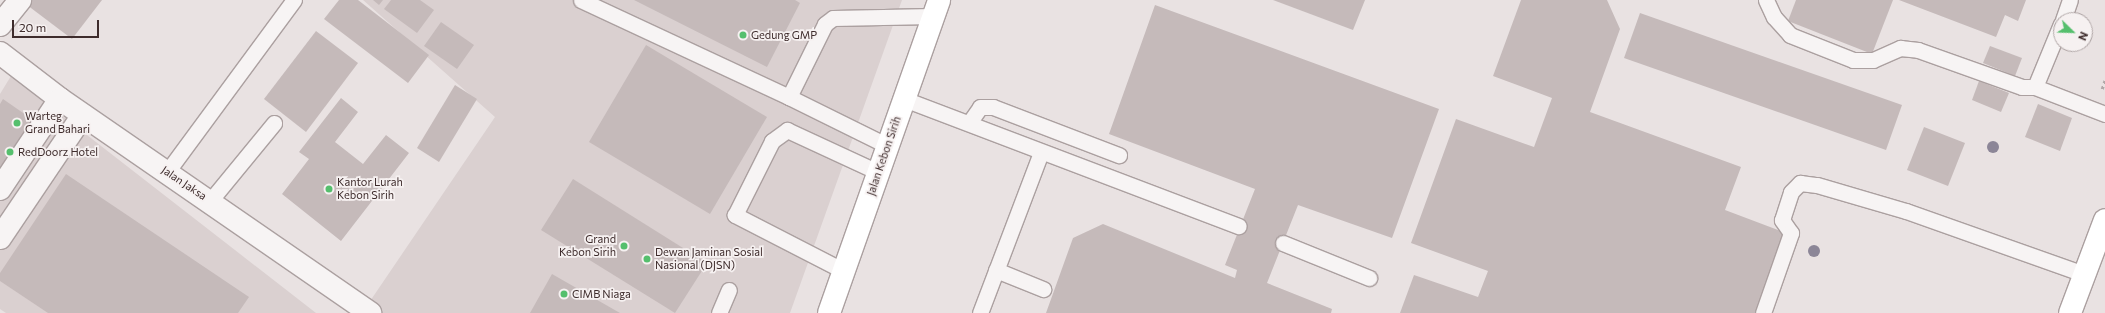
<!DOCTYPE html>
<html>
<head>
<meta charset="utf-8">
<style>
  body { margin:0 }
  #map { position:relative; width:2105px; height:313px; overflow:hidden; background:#e9e2e2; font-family:Commissioner,sans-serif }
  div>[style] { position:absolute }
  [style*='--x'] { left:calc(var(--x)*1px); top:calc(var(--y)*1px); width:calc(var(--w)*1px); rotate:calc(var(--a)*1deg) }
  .built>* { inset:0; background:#dad0d0 }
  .building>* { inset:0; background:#c5baba }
  .path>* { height:2.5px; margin-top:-1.25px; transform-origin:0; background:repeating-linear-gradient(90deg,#b1a8a8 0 3px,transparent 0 6px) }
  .roads { filter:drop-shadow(1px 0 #aba0a0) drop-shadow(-1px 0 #aba0a0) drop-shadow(0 1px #aba0a0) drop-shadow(0 -1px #aba0a0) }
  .service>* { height:15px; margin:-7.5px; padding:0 7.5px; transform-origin:7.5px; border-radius:7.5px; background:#f7f4f4 }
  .minor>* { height:22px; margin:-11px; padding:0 11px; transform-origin:11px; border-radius:11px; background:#f7f4f4 }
  .primary>* { height:22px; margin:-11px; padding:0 11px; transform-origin:11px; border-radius:11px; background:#fff }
  .trees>* { width:12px; height:12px; margin:-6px; border-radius:50%; background:#8c8697 }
  .dots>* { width:11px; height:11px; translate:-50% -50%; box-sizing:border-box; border:2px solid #f6f1f1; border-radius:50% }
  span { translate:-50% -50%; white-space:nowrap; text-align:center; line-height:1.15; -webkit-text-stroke:3.5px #f6f1f1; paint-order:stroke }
  .poi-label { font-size:11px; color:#3e2c2c }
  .left { translate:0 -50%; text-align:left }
  .right { translate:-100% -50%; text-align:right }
  .street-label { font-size:11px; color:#3e2c2c }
  .north { position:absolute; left:2053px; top:12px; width:40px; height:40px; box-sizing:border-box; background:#f6f1f1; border:1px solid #aca2a2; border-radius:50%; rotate:113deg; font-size:11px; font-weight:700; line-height:16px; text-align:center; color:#3e2c2c }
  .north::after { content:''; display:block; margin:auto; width:14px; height:18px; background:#55bf6d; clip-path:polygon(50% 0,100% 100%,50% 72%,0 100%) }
  .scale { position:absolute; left:12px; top:20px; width:87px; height:18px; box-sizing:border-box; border:2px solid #3e2c2c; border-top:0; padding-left:5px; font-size:12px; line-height:14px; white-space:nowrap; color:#3e2c2c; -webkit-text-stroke:3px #f6f1f1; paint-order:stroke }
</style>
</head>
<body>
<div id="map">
  <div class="built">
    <i style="clip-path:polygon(363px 0,902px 0,790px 313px,362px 313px,495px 117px)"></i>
    <i style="clip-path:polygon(11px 76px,316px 313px,6px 313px,0 309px,0 94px)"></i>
  </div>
  <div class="building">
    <i style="clip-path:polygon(31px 0,102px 0,72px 39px,27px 5px)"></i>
    <i style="clip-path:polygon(339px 0,358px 0,429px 55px,408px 83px,324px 19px)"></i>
    <i style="clip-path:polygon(373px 0,383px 0,379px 5px)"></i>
    <i style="clip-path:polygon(391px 0,420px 0,434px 10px,417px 33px,384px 9px)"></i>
    <i style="clip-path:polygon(634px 0,795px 0,800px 3px,767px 67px)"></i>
    <i style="clip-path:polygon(1273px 0,1365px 0,1353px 30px)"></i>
    <i style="clip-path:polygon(1521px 0,1607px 0,1620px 29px,1590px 112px,1741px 167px,1725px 210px,1789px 234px,1760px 313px,1400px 313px,1414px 275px,1478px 297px,1488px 271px,1411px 243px,1456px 119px,1534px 147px,1552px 98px,1493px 76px)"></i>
    <i style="clip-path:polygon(1796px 0,1893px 0,1872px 54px,1788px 21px)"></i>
    <i style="clip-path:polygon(1899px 0,2026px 0,2018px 21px,2005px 15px,1996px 37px)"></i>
    <i style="clip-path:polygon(1155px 5px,1439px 109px,1392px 238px,1298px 205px,1267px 283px,1332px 309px,1331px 313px,1046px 313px,1073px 238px,1103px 224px,1235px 278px,1237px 270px,1225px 265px,1255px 189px,1109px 134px)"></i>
    <i style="clip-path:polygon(1640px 13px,1902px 105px,1886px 150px,1624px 58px)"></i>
    <i style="clip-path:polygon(441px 22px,474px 45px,457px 69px,424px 46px)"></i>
    <i style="clip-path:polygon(316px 31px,358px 63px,306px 132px,264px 99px)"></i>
    <i style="clip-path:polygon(646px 45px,767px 117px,710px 214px,589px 142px)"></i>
    <i style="clip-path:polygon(1990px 46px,2022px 58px,2015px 76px,1983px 63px)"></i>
    <i style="clip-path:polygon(1979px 81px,2009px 93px,2001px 112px,1972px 100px)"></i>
    <i style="clip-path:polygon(455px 85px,477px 99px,439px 162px,417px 148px)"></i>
    <i style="clip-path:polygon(341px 98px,358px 112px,335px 142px,363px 164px,386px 135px,409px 153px,341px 241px,282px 194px,309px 159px,299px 152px)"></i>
    <i style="clip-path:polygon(3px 99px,39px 124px,0 179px,0 104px)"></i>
    <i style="clip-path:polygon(2038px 104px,2072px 118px,2060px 151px,2025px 137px)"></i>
    <i style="clip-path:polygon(1924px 127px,1965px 143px,1948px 186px,1907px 170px)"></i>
    <i style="clip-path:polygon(66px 174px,249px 297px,238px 313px,48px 313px,0 281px,0 273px)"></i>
    <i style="clip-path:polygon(573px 179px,707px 263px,675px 313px,541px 230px)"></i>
    <i style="clip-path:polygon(552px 274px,620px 313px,530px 313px)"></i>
  </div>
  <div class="path">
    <i style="--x:2102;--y:89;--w:9;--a:-72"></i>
  </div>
  <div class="roads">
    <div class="service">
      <i style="--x:581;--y:0;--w:230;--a:25"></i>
      <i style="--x:1766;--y:0;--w:19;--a:65"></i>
      <i style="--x:1774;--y:17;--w:24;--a:48"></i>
      <i style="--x:1790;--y:35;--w:68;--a:21.6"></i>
      <i style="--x:1853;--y:60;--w:20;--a:0"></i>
      <i style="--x:1873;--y:60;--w:30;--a:-24"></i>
      <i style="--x:1900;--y:48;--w:18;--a:6"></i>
      <i style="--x:1918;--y:50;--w:110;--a:19.6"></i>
      <i style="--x:2022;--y:87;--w:13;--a:0"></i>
      <i style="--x:2035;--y:87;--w:75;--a:21.1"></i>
      <i style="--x:2063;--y:20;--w:21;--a:-71"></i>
      <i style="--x:2035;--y:87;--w:68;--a:-67.6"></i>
      <i style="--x:904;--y:99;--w:358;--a:20.8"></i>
      <i style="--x:969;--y:123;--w:19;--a:-55"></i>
      <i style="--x:980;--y:107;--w:13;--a:0"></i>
      <i style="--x:993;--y:107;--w:135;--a:20.9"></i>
      <i style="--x:888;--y:146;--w:110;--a:-153.7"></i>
      <i style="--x:789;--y:97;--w:81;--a:-63.7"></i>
      <i style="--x:825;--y:24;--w:10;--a:-37"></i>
      <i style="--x:833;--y:18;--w:100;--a:-1.1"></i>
      <i style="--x:167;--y:172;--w:214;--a:-53.6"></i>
      <i style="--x:210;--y:201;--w:101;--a:-50.6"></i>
      <i style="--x:1283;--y:243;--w:93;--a:22.1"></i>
      <i style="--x:996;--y:270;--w:51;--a:22"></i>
      <i style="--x:844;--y:271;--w:123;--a:-152.8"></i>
      <i style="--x:735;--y:215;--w:83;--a:-63.4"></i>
      <i style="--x:772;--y:141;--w:19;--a:-36"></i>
      <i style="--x:787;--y:130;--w:100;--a:24.8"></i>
      <i style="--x:719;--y:313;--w:25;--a:-67"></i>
      <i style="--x:980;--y:313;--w:172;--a:-69.2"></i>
      <i style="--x:1763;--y:313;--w:85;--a:-70.7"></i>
      <i style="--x:1791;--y:233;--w:16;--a:-125"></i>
      <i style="--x:1782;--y:220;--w:29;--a:-72"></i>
      <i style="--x:1791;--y:192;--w:13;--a:-45"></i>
      <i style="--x:1800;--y:183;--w:17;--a:7"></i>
      <i style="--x:1817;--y:185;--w:93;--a:16.3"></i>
      <i style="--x:1906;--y:211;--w:189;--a:19.5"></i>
    </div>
    <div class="minor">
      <i style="--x:0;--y:25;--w:32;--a:-51"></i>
      <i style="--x:0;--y:53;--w:76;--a:37.5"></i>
      <i style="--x:60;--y:99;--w:377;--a:34.6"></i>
      <i style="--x:0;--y:189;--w:108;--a:-56.3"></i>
      <i style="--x:0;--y:238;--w:148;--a:-56"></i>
    </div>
    <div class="primary">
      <i style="--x:829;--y:313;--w:332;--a:-70.6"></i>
      <i style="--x:2070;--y:313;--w:99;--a:-69.4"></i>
    </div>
  </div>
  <div class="trees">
    <i style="left:1993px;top:147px"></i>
    <i style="left:1814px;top:251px"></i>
  </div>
  <div class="dots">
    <i style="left:743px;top:35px;background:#55bf6d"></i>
    <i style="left:17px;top:123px;background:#55bf6d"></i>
    <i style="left:10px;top:152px;background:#55bf6d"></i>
    <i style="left:329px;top:189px;background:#55bf6d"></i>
    <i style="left:624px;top:246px;background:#55bf6d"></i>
    <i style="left:647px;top:259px;background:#55bf6d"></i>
    <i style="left:564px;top:294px;background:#55bf6d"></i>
  </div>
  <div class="poi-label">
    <span class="left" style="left:751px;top:35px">Gedung GMP</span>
    <span class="left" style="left:25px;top:123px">Warteg<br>Grand Bahari</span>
    <span class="left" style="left:18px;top:152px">RedDoorz Hotel</span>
    <span class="left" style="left:337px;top:189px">Kantor Lurah<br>Kebon Sirih</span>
    <span class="right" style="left:616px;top:246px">Grand<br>Kebon Sirih</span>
    <span class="left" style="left:655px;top:259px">Dewan Jaminan Sosial<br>Nasional (DJSN)</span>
    <span class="left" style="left:572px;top:294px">CIMB Niaga</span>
  </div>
  <div class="street-label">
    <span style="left:884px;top:156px;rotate:-71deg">Jalan Kebon Sirih</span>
    <span style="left:184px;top:183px;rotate:34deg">Jalan Jaksa</span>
  </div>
  <div class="north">N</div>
  <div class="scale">20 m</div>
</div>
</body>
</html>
